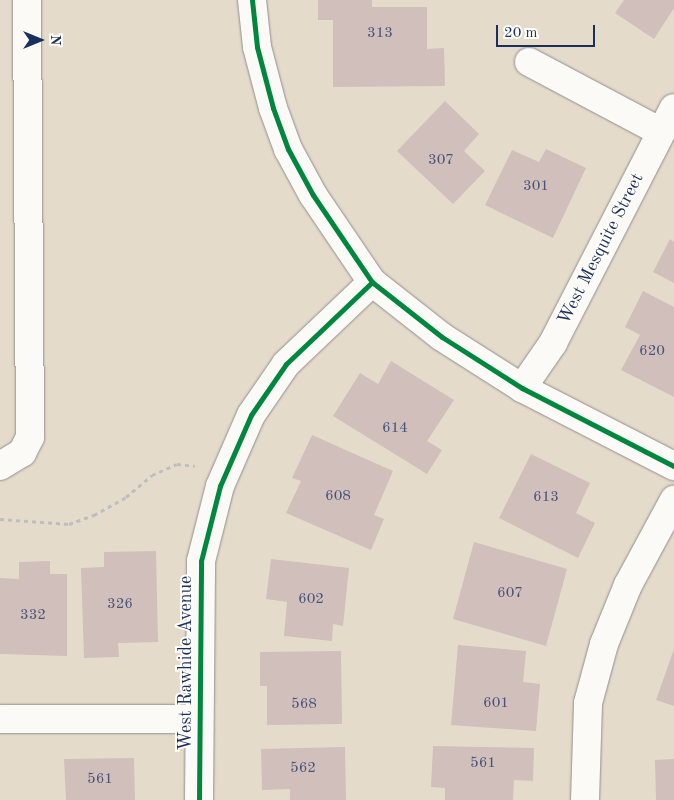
<!DOCTYPE html>
<style>
body{margin:0}
#map{position:relative;width:674px;height:800px;overflow:hidden;background:#e5dbca;font-family:"Old Standard TT",serif}
div>[style]{position:absolute}
.building>*{inset:0;background:#d1bfbc}
.path>*{height:3px;margin-top:-1.5px;transform-origin:0;background:repeating-linear-gradient(90deg,#bebec0 0 4px,transparent 0 8px)}
.roads{filter:drop-shadow(0 0 1px #908f8e) drop-shadow(0 0 1px #908f8e)}
.minor>*{height:28px;margin:-14px;padding:0 14px;transform-origin:14px;border-radius:14px;background:#fbfaf7}
.tertiary>*{height:28px;margin:-14px;padding:0 14px;transform-origin:14px;border-radius:14px;background:#fbfaf7}
.cycleway>*{height:5px;margin:-2.5px;padding:0 2.5px;transform-origin:2.5px;border-radius:2.5px;background:#00873e}
span{translate:-50% -50%;white-space:nowrap;text-align:center;line-height:1.15;-webkit-text-stroke:4px #fdfcf7;paint-order:stroke}
.number-label{font-size:15px;color:#485376}
.number-label span{-webkit-text-stroke-width:0}
.street-label{font-size:18px;color:#1b2f5e}
.north{position:absolute;left:15px;top:15px;width:50px;height:50px;-webkit-text-stroke:4px #fdfcf7;paint-order:stroke;rotate:90deg;font-size:14px;font-weight:700;line-height:20px;text-align:center;color:#1b2f5e}
.north::after{content:'';display:block;margin:auto;width:18px;height:22px;background:#1b2f5e;clip-path:polygon(50% 0,100% 100%,50% 72%,0 100%)}
.scale{position:absolute;left:496px;top:25px;width:99px;height:22px;box-sizing:border-box;border:2px solid #1b2f5e;border-top:0;padding-left:6px;font-size:15px;line-height:18px;white-space:nowrap;color:#1b2f5e;-webkit-text-stroke:4px #fdfcf7;paint-order:stroke}
</style>
<div id="map">
<div class="building">
<div style="clip-path:polygon(318px 0,372px 0,372px 7px,427px 7px,427px 49px,444px 48px,445px 86px,333px 87px,333px 20px,318px 20px)"></div>
<div style="clip-path:polygon(624px 0,674px 0,674px 8px,654px 39px,615px 13px)"></div>
<div style="clip-path:polygon(445px 101px,479px 134px,464px 151px,485px 171px,453px 204px,397px 151px)"></div>
<div style="clip-path:polygon(546px 149px,586px 168px,553px 238px,485px 205px,512px 150px,539px 162px)"></div>
<div style="clip-path:polygon(670px 239px,674px 242px,674px 283px,653px 272px)"></div>
<div style="clip-path:polygon(643px 291px,674px 307px,674px 397px,621px 370px,640px 335px,625px 327px)"></div>
<div style="clip-path:polygon(391px 361px,454px 400px,427px 441px,442px 450px,427px 474px,333px 416px,360px 373px,378px 384px)"></div>
<div style="clip-path:polygon(312px 435px,393px 471px,374px 515px,384px 519px,371px 550px,286px 513px,301px 481px,292px 478px)"></div>
<div style="clip-path:polygon(531px 454px,590px 483px,576px 513px,595px 523px,578px 558px,499px 518px)"></div>
<div style="clip-path:polygon(474px 542px,567px 569px,546px 646px,453px 619px)"></div>
<div style="clip-path:polygon(156px 551px,158px 642px,118px 643px,119px 657px,84px 658px,81px 568px,104px 567px,104px 552px)"></div>
<div style="clip-path:polygon(271px 559px,349px 568px,343px 626px,333px 624px,332px 641px,284px 636px,287px 602px,266px 599px)"></div>
<div style="clip-path:polygon(50px 561px,50px 574px,67px 574px,67px 656px,0 654px,0 578px,19px 579px,19px 562px)"></div>
<div style="clip-path:polygon(458px 645px,526px 651px,523px 682px,540px 684px,536px 731px,451px 725px)"></div>
<div style="clip-path:polygon(674px 649px,674px 706px,656px 700px)"></div>
<div style="clip-path:polygon(341px 651px,342px 724px,267px 725px,267px 686px,260px 686px,260px 652px)"></div>
<div style="clip-path:polygon(433px 746px,534px 748px,533px 781px,514px 780px,513px 800px,445px 800px,445px 788px,431px 787px)"></div>
<div style="clip-path:polygon(345px 747px,346px 800px,290px 800px,290px 789px,262px 790px,261px 749px)"></div>
<div style="clip-path:polygon(134px 758px,135px 800px,66px 800px,64px 759px)"></div>
<div style="clip-path:polygon(674px 759px,674px 800px,656px 800px,655px 760px)"></div>
</div>
<div class="path">
<div style="left:0;top:519px;width:69px;rotate:4.1deg"></div>
<div style="left:69px;top:524px;width:27px;rotate:-20deg"></div>
<div style="left:94px;top:515px;width:37px;rotate:-29deg"></div>
<div style="left:126px;top:497px;width:34px;rotate:-40deg"></div>
<div style="left:152px;top:475px;width:27px;rotate:-24deg"></div>
<div style="left:177px;top:464px;width:18px;rotate:6deg"></div>
</div>
<div class="roads">
<div class="minor">
<div style="left:529px;top:62px;width:149px;rotate:27.9deg"></div>
<div style="left:522px;top:388px;width:55px;rotate:-55.4deg"></div>
<div style="left:553px;top:343px;width:264px;rotate:-62.8deg"></div>
<div style="left:0;top:466px;width:26px;rotate:-31deg"></div>
<div style="left:22px;top:453px;width:18px;rotate:-63deg"></div>
<div style="left:30px;top:437px;width:437px;rotate:-90.4deg"></div>
<div style="left:0;top:719px;width:199px"></div>
<div style="left:199px;top:800px;width:239px;rotate:-89.5deg"></div>
<div style="left:201px;top:561px;width:77px;rotate:-75.8deg"></div>
<div style="left:220px;top:486px;width:77px;rotate:-66.4deg"></div>
<div style="left:251px;top:415px;width:62px;rotate:-55.5deg"></div>
<div style="left:286px;top:364px;width:119px;rotate:-43.6deg"></div>
<div style="left:585px;top:800px;width:97px;rotate:-88.2deg"></div>
<div style="left:588px;top:703px;width:61px;rotate:-74.8deg"></div>
<div style="left:604px;top:644px;width:64px;rotate:-67.9deg"></div>
<div style="left:628px;top:585px;width:97px;rotate:-61.6deg"></div>
</div>
<div class="tertiary">
<div style="left:252px;top:0;width:47px;rotate:83.9deg"></div>
<div style="left:257px;top:47px;width:63px;rotate:75.3deg"></div>
<div style="left:273px;top:108px;width:44px;rotate:69.9deg"></div>
<div style="left:288px;top:149px;width:52px;rotate:61.5deg"></div>
<div style="left:313px;top:195px;width:105px;rotate:55.9deg"></div>
<div style="left:372px;top:282px;width:89px;rotate:38.2deg"></div>
<div style="left:442px;top:337px;width:95px;rotate:32.5deg"></div>
<div style="left:522px;top:388px;width:171px;rotate:27.2deg"></div>
</div>
</div>
<div class="cycleway">
<div style="left:252px;top:0;width:47px;rotate:83.9deg"></div>
<div style="left:257px;top:47px;width:63px;rotate:75.3deg"></div>
<div style="left:273px;top:108px;width:44px;rotate:69.9deg"></div>
<div style="left:288px;top:149px;width:52px;rotate:61.5deg"></div>
<div style="left:313px;top:195px;width:105px;rotate:55.9deg"></div>
<div style="left:372px;top:282px;width:89px;rotate:38.2deg"></div>
<div style="left:442px;top:337px;width:95px;rotate:32.5deg"></div>
<div style="left:522px;top:388px;width:171px;rotate:27.2deg"></div>
<div style="left:199px;top:800px;width:239px;rotate:-89.5deg"></div>
<div style="left:201px;top:561px;width:77px;rotate:-75.8deg"></div>
<div style="left:220px;top:486px;width:77px;rotate:-66.4deg"></div>
<div style="left:251px;top:415px;width:62px;rotate:-55.5deg"></div>
<div style="left:286px;top:364px;width:119px;rotate:-43.6deg"></div>
</div>
<div class="number-label">
<span style="left:380px;top:34px">313</span>
<span style="left:441px;top:161px">307</span>
<span style="left:536px;top:187px">301</span>
<span style="left:652px;top:352px">620</span>
<span style="left:395px;top:429px">614</span>
<span style="left:338px;top:497px">608</span>
<span style="left:546px;top:498px">613</span>
<span style="left:510px;top:594px">607</span>
<span style="left:311px;top:600px">602</span>
<span style="left:120px;top:605px">326</span>
<span style="left:33px;top:616px">332</span>
<span style="left:496px;top:704px">601</span>
<span style="left:304px;top:705px">568</span>
<span style="left:483px;top:764px">561</span>
<span style="left:303px;top:769px">562</span>
<span style="left:100px;top:780px">561</span>
</div>
<div class="street-label">
<span style="left:601px;top:249px;rotate:-63deg">West Mesquite Street</span>
<span style="left:186px;top:663px;rotate:-90deg">West Rawhide Avenue</span>
</div>
<div class="north">N</div>
<div class="scale">20 m</div>
</div>
